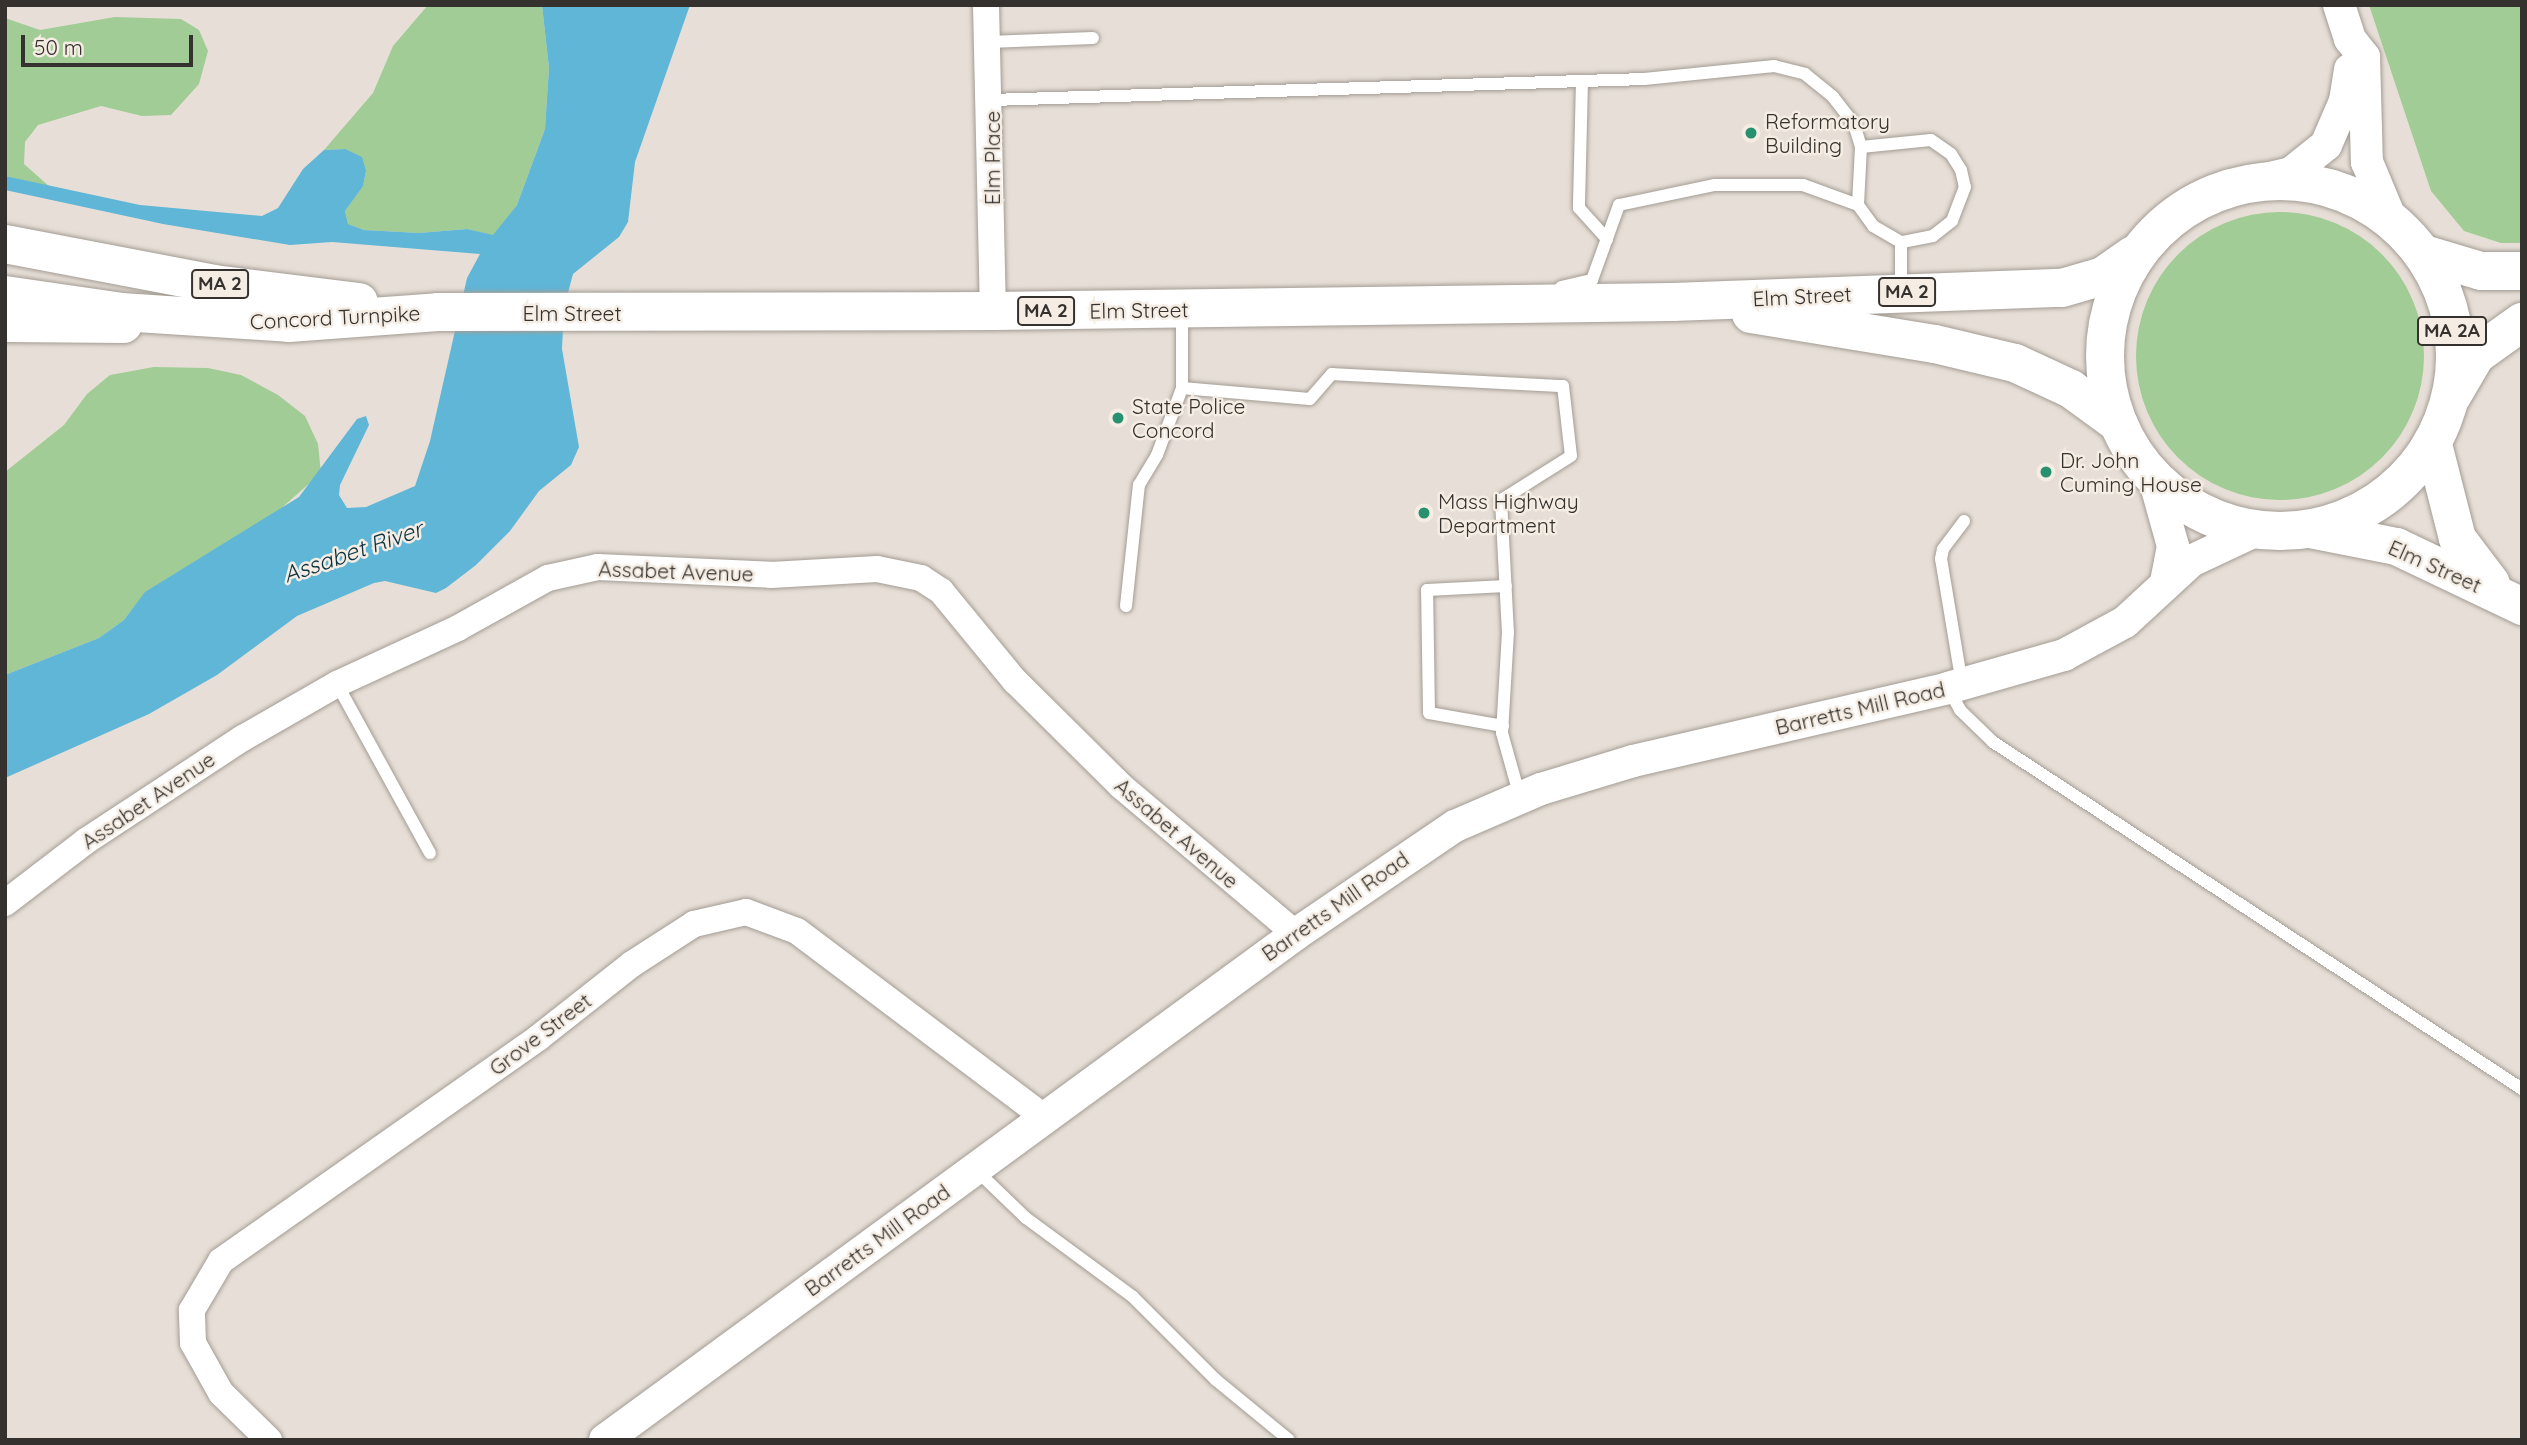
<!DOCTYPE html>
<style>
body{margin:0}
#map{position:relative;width:2527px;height:1445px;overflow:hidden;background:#e7dfd7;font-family:Quicksand,sans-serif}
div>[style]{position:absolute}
.green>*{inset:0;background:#a1cc95}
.round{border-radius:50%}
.water>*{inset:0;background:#5fb6d7}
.roads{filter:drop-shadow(0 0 2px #a39c94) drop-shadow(0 0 2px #a39c94)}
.service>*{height:12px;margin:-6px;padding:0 6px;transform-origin:6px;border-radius:6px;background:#fff}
.minor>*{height:26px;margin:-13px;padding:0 13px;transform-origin:13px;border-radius:13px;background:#fff}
.tertiary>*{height:32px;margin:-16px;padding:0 16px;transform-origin:16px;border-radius:16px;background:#fff}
.secondary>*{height:37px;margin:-18.5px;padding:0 18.5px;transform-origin:18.5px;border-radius:18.5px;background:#fff}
.trunk>*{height:38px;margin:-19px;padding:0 19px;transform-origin:19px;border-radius:19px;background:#fff}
.trunk>.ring{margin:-19px;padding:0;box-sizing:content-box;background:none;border:38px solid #fff;border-radius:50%}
.dots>*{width:19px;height:19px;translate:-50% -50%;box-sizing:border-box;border:4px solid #f5ede4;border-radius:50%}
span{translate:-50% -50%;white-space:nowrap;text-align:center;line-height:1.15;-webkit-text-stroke:5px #f5ede4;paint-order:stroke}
.shield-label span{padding:2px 5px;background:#f5ede4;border:2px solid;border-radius:5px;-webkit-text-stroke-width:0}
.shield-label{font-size:19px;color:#34312e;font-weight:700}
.poi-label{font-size:21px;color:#34312e}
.left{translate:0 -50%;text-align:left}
.street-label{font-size:21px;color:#34312e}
.water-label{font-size:23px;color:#0a3341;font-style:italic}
.frame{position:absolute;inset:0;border:7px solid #34312e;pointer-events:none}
.scale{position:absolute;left:21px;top:35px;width:172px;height:32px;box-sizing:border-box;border:4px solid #34312e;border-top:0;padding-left:9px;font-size:21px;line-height:24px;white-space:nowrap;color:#34312e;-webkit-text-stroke:5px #f5ede4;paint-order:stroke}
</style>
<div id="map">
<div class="green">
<div style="clip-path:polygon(428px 5px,542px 5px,549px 68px,545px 129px,517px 205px,493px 236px,467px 229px,419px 233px,364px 230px,348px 224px,345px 211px,363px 185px,366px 171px,345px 149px,324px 150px,373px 93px,393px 46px)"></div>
<div style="clip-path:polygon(2369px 5px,2522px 5px,2522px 243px,2501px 243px,2464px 231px,2431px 191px)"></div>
<div style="clip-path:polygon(115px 17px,181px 19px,199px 30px,208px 51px,199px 84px,171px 115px,142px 116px,101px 106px,38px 125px,25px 142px,24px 164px,50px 187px,5px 176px,5px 18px,40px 30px)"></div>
<div class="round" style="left:2136px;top:212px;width:288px;height:288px"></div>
<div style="clip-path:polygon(154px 367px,208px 368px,241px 375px,278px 395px,305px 416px,318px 444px,321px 473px,277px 512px,146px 592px,124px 620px,99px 638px,5px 675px,5px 472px,64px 425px,87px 394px,110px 375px)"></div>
</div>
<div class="water">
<div style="clip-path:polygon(542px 5px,690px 5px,635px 162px,628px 222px,619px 237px,573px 274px,564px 308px,562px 349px,579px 447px,571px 465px,539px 491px,510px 531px,476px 565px,446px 588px,436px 593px,385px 581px,374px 583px,297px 616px,217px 675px,149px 714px,5px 778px,5px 675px,99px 638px,124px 620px,145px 592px,299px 497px,357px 419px,366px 416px,369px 425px,340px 485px,339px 495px,347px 508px,366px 507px,415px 486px,430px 441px,467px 278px,480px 254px,332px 242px,290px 245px,163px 224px,5px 190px,5px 176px,140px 205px,262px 216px,278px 208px,303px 169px,324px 150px,345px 149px,362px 157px,366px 171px,363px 186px,345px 211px,348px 224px,364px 230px,419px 233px,467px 229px,493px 235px,517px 205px,545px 129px,549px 68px)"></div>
</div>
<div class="roads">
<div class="service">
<div style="left:988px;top:42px;width:105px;rotate:-2.2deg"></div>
<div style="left:1582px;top:81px;width:127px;rotate:91.4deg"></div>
<div style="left:1579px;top:208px;width:42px;rotate:47.9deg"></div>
<div style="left:991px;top:100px;width:653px;rotate:-1.84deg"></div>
<div style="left:1644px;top:79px;width:131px;rotate:-5.7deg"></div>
<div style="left:1774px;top:66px;width:32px;rotate:14deg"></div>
<div style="left:1805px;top:74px;width:36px;rotate:39deg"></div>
<div style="left:1833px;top:97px;width:34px;rotate:52deg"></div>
<div style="left:1854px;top:124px;width:24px;rotate:73deg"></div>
<div style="left:1861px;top:147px;width:58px;rotate:93deg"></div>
<div style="left:1858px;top:205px;width:26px;rotate:54deg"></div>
<div style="left:1873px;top:226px;width:32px;rotate:30deg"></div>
<div style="left:1901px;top:242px;width:46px;rotate:90deg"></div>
<div style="left:1861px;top:147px;width:70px;rotate:-5.7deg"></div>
<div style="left:1931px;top:140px;width:24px;rotate:35deg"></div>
<div style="left:1951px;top:154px;width:19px;rotate:58deg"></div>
<div style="left:1961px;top:170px;width:17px;rotate:77deg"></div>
<div style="left:1965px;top:187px;width:36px;rotate:111deg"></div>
<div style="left:1952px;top:221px;width:24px;rotate:142deg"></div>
<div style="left:1933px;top:236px;width:33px;rotate:169deg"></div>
<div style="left:1561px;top:287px;width:32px;rotate:-13deg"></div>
<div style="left:1592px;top:280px;width:80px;rotate:-70.2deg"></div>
<div style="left:1619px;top:205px;width:98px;rotate:-11.8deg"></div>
<div style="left:1715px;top:185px;width:88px"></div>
<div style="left:1803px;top:185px;width:59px;rotate:20deg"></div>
<div style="left:1182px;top:311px;width:77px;rotate:90deg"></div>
<div style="left:1182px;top:388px;width:128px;rotate:4.9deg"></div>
<div style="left:1310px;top:399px;width:33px;rotate:-49deg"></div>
<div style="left:1332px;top:374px;width:231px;rotate:3deg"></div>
<div style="left:1563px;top:386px;width:70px;rotate:83.5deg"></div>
<div style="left:1571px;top:456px;width:83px;rotate:147.8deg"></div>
<div style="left:1501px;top:500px;width:132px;rotate:87deg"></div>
<div style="left:1508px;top:632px;width:101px;rotate:93.4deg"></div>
<div style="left:1502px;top:733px;width:66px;rotate:74.3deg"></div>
<div style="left:1126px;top:606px;width:122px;rotate:-83.9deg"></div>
<div style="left:1139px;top:485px;width:35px;rotate:-59deg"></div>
<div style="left:1157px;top:455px;width:72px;rotate:-69.5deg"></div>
<div style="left:337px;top:684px;width:193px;rotate:61.2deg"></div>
<div style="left:1962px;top:684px;width:127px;rotate:-99.5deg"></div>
<div style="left:1941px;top:559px;width:10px;rotate:-79deg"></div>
<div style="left:1943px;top:549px;width:35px;rotate:-53deg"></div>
<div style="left:1948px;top:688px;width:25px;rotate:61deg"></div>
<div style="left:1960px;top:710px;width:46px;rotate:44.1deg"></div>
<div style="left:1993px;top:742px;width:633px;rotate:33.26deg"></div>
<div style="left:1503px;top:726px;width:75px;rotate:-170deg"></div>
<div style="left:1429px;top:713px;width:123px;rotate:-90.9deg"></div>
<div style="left:1427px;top:590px;width:79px;rotate:-2.9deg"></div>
<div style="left:975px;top:1169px;width:71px;rotate:43.9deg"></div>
<div style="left:1026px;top:1218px;width:133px;rotate:36.4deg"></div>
<div style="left:1133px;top:1297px;width:117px;rotate:45deg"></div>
<div style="left:1216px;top:1380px;width:94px;rotate:39.4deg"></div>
</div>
<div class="minor">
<div style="left:986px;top:5px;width:306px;rotate:88.7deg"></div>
<div style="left:5px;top:903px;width:102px;rotate:-37.4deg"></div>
<div style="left:86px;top:841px;width:188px;rotate:-33.3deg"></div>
<div style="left:243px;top:738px;width:108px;rotate:-29.9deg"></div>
<div style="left:337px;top:684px;width:133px;rotate:-24.8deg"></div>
<div style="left:458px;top:628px;width:103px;rotate:-29.1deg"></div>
<div style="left:548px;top:578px;width:51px;rotate:-12.4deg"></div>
<div style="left:598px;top:567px;width:173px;rotate:2.6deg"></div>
<div style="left:771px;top:575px;width:106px;rotate:-3.2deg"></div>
<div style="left:877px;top:569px;width:45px;rotate:11.6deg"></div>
<div style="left:921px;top:578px;width:24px;rotate:33deg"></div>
<div style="left:941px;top:591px;width:117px;rotate:50.6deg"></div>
<div style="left:1015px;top:681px;width:149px;rotate:44.7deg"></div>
<div style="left:1121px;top:786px;width:229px;rotate:40.2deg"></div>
<div style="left:269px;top:1440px;width:67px;rotate:-135.6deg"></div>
<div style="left:221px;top:1393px;width:57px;rotate:-119.2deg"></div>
<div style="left:193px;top:1343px;width:33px;rotate:-92deg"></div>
<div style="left:192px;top:1310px;width:57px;rotate:-59.4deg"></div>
<div style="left:221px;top:1261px;width:388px;rotate:-35.1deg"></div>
<div style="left:538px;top:1038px;width:120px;rotate:-38.2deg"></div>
<div style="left:632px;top:964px;width:74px;rotate:-32.8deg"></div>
<div style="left:694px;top:924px;width:53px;rotate:-13deg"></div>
<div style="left:746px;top:912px;width:54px;rotate:20.4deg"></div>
<div style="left:797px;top:931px;width:309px;rotate:37deg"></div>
</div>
<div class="tertiary">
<div style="left:2339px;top:5px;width:36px;rotate:72deg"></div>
<div style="left:2350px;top:39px;width:23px;rotate:52deg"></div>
<div style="left:2364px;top:57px;width:105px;rotate:88.4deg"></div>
<div style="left:2367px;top:162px;width:60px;rotate:67.3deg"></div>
<div style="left:2248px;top:183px;width:44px;rotate:-13.1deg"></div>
<div style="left:2291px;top:173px;width:45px;rotate:-38.7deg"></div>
<div style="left:2326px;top:145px;width:48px;rotate:-66.6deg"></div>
<div style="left:2345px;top:101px;width:32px;rotate:-81deg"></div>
<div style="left:2154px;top:478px;width:71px;rotate:74.4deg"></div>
<div style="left:2173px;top:546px;width:38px;rotate:101deg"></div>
<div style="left:605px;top:1440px;width:856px;rotate:-36.21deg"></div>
<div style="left:1296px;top:934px;width:192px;rotate:-34.2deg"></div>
<div style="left:1455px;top:826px;width:94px;rotate:-23.3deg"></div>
<div style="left:1541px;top:789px;width:96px;rotate:-16.9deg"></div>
<div style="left:1633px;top:761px;width:323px;rotate:-13deg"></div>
<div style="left:1948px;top:688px;width:121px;rotate:-15.9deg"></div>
<div style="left:2064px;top:655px;width:69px;rotate:-28.4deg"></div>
<div style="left:2125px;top:622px;width:90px;rotate:-42.7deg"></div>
<div style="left:2191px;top:561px;width:73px;rotate:-25.2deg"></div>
</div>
<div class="secondary">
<div style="left:5px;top:323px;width:118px;rotate:0.5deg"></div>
<div style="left:2432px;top:440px;width:101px;rotate:75.7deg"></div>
<div style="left:2457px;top:538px;width:56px;rotate:52.9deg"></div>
<div style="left:2310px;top:529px;width:88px;rotate:11.2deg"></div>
<div style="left:2396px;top:546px;width:140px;rotate:25.5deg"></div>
</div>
<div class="trunk">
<div class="ring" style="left:2105px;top:181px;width:312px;height:312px"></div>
<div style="left:5px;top:244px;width:213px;rotate:10.8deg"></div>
<div style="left:214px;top:284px;width:146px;rotate:7.1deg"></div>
<div style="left:2427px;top:255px;width:56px;rotate:16.5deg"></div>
<div style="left:2481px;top:271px;width:41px"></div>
<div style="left:5px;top:295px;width:117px;rotate:8.3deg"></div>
<div style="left:121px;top:312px;width:168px;rotate:3.7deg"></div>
<div style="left:289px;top:323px;width:149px;rotate:-4.2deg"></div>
<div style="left:438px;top:312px;width:555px;rotate:-0.1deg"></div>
<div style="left:993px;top:311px;width:679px;rotate:-0.76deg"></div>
<div style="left:1672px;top:302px;width:390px;rotate:-2.1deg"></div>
<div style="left:2062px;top:288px;width:43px;rotate:-16.3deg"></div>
<div style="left:2103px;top:276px;width:37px;rotate:-35deg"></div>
<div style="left:1751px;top:314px;width:186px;rotate:9.3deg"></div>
<div style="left:1935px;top:344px;width:82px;rotate:13.4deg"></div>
<div style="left:2015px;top:363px;width:62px;rotate:24.9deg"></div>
<div style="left:2071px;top:389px;width:59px;rotate:36.1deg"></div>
<div style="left:2452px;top:396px;width:48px;rotate:-59.7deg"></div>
<div style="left:2476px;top:355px;width:57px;rotate:-35.7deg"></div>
</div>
</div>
<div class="dots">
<div style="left:1751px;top:133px;background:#26906f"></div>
<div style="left:1118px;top:418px;background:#26906f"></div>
<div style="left:2046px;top:472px;background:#26906f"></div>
<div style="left:1424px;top:513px;background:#26906f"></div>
</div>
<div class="shield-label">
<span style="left:220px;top:284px">MA 2</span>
<span style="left:1907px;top:292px">MA 2</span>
<span style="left:1046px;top:311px">MA 2</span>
<span style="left:2452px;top:331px">MA 2A</span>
</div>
<div class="poi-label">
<span class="left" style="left:1765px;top:133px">Reformatory<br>Building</span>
<span class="left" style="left:1132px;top:418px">State Police<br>Concord</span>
<span class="left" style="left:2060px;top:472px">Dr. John<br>Cuming House</span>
<span class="left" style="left:1438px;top:513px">Mass Highway<br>Department</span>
</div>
<div class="street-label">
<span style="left:992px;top:158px;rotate:-90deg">Elm Place</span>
<span style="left:1802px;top:296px;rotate:-3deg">Elm Street</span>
<span style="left:1139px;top:310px;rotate:-1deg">Elm Street</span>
<span style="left:572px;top:313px">Elm Street</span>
<span style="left:335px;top:317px;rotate:-3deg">Concord Turnpike</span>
<span style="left:2435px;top:566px;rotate:24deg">Elm Street</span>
<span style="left:676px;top:571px;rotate:2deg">Assabet Avenue</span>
<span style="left:1860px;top:708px;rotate:-13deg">Barretts Mill Road</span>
<span style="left:148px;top:800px;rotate:-34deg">Assabet Avenue</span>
<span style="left:1177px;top:833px;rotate:41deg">Assabet Avenue</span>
<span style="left:1335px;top:906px;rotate:-35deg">Barretts Mill Road</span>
<span style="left:540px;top:1034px;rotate:-37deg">Grove Street</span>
<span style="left:877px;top:1240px;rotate:-36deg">Barretts Mill Road</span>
</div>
<div class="water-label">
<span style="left:353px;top:552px;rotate:-19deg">Assabet River</span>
</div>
<div class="frame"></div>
<div class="scale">50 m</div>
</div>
